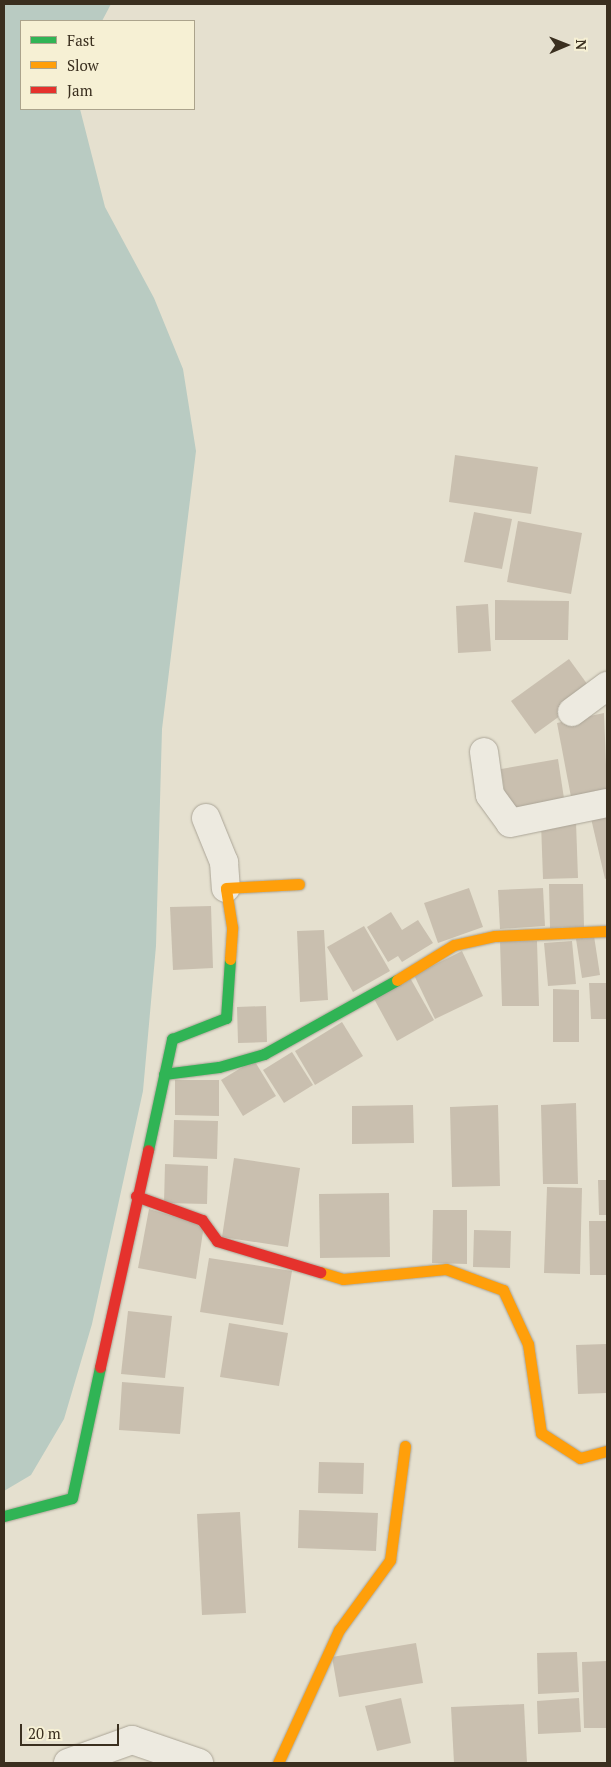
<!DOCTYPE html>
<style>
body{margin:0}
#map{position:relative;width:611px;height:1767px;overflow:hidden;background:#e5e0cf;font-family:"PT Serif",serif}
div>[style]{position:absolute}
.water>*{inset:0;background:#b9cbc2}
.building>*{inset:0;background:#c9bfaf}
.roads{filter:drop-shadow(0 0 1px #aba597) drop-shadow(0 0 1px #aba597)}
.street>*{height:28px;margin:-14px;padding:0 14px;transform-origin:14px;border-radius:14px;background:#edeae0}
.fast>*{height:11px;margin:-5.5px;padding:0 5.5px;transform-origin:5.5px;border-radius:5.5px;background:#30b455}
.slow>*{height:11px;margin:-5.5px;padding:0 5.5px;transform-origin:5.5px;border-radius:5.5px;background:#ff9f0a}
.jam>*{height:11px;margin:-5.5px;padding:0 5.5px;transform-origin:5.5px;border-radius:5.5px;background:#e5322d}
span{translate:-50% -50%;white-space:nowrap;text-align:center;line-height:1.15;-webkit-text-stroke:4px #f6f0d4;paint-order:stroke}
.frame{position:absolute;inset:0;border:5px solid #3a2f1f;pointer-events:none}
.legend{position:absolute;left:20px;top:20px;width:175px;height:90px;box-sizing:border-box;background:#f6f0d4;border:1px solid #aba38c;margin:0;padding:6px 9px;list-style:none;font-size:15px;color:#3a2f1f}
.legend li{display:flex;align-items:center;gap:10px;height:25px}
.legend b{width:25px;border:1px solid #aba38c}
.north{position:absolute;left:541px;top:20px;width:50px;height:50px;-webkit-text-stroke:4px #f6f0d4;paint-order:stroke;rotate:89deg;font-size:14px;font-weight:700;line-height:20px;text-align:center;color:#3a2f1f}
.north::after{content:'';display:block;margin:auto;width:18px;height:22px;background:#3a2f1f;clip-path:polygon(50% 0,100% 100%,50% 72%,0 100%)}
.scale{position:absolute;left:20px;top:1724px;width:99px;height:22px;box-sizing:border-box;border:2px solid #3a2f1f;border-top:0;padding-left:6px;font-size:15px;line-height:18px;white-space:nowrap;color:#3a2f1f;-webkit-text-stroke:4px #f6f0d4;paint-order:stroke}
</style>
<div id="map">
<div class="water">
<div style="clip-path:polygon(4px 4px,111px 4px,102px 21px,21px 21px,21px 109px,80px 109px,105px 207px,154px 298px,183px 369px,196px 451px,162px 729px,156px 946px,143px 1091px,92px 1324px,64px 1419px,31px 1475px,4px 1491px)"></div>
</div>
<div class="building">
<div style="clip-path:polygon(455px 455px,538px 467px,531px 514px,449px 502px)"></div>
<div style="clip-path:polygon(474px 512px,512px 519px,502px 569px,464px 562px)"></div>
<div style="clip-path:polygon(518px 521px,582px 533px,571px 594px,507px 582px)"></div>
<div style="clip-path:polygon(495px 600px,569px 601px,568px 640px,495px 640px)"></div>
<div style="clip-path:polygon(488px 604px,491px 651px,458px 653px,456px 606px)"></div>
<div style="clip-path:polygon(569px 659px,593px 692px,535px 734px,511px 701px)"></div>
<div style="clip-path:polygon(604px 713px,607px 790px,571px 797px,557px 723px)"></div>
<div style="clip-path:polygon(558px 759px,565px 805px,508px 814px,501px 769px)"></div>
<div style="clip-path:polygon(607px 810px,607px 878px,605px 879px,590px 814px)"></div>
<div style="clip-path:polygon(576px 822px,578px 878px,543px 879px,541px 823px)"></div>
<div style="clip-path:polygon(549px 884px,583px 884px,584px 927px,550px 928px)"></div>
<div style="clip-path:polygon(469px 888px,483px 927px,438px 943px,424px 903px)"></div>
<div style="clip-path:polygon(543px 888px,545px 926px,500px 929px,498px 890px)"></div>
<div style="clip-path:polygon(211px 906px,213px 968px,173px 970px,170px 907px)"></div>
<div style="clip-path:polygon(391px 912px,402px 930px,418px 920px,433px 943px,402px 962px,398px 956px,388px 962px,367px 927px)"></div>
<div style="clip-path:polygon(364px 926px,390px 971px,353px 992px,327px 947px)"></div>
<div style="clip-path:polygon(324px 930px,328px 1000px,300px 1002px,297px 931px)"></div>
<div style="clip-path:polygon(594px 936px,600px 975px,582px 978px,576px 939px)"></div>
<div style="clip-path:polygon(500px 941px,537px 941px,539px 1006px,502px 1006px)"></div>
<div style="clip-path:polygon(572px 941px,576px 984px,548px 986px,544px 943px)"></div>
<div style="clip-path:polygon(462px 951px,483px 996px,435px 1019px,414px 975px)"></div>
<div style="clip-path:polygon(409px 976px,434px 1020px,397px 1041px,373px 997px)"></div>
<div style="clip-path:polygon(589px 983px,607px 983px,607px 1019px,591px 1019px)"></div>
<div style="clip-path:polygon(553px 989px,579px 990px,579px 1042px,553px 1042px)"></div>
<div style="clip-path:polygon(266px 1006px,267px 1042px,238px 1043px,237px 1007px)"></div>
<div style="clip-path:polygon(342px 1022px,363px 1056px,315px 1085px,295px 1051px)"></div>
<div style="clip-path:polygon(292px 1052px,313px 1085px,284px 1103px,263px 1070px)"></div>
<div style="clip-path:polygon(254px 1060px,276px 1096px,243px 1116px,221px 1080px)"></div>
<div style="clip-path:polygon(175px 1080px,219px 1080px,219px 1116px,175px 1115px)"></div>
<div style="clip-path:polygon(576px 1103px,578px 1184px,543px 1184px,541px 1105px)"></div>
<div style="clip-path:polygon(413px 1105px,414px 1143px,352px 1144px,352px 1106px)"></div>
<div style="clip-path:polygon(498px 1105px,500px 1186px,452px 1187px,450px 1107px)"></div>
<div style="clip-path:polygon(174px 1120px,218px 1121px,217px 1159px,173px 1157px)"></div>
<div style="clip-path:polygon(234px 1158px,300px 1168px,288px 1247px,222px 1237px)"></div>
<div style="clip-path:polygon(165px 1164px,208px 1166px,207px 1204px,164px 1203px)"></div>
<div style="clip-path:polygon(598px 1180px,607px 1180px,607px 1215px,599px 1215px)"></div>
<div style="clip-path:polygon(547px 1187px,582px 1188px,580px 1274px,544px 1273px)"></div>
<div style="clip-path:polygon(389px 1193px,390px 1257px,320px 1258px,319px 1194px)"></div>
<div style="clip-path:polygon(149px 1209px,204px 1225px,196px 1279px,138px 1268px)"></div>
<div style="clip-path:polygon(433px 1210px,467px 1210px,467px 1264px,432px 1263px)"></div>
<div style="clip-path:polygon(589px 1221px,607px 1221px,607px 1275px,590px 1275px)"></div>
<div style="clip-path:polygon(474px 1230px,511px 1231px,510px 1268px,473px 1267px)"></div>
<div style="clip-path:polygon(209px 1258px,292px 1271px,283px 1325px,200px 1312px)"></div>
<div style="clip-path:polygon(128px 1311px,172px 1316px,165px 1378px,121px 1374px)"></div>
<div style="clip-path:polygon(229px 1323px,288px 1333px,279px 1386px,220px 1377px)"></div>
<div style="clip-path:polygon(606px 1344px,607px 1393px,578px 1394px,576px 1345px)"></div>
<div style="clip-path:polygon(122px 1382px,184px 1387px,180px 1434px,119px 1430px)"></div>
<div style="clip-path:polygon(319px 1462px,364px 1463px,363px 1494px,318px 1493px)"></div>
<div style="clip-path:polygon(299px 1510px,378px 1513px,376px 1551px,298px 1548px)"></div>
<div style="clip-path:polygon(240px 1512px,246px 1613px,202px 1615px,197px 1514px)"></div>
<div style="clip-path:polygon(416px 1643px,423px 1683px,339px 1697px,332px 1657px)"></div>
<div style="clip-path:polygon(577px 1652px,579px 1692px,538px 1694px,537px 1653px)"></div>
<div style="clip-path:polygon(607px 1661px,607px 1728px,584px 1728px,582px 1662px)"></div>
<div style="clip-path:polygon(401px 1698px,411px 1743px,377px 1751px,365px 1706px)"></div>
<div style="clip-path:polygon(579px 1698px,581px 1732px,538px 1734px,537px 1701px)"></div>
<div style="clip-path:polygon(524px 1704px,527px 1763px,454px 1763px,451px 1707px)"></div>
</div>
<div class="roads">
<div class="street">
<div style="left:572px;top:712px;width:44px;rotate:-36.6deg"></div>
<div style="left:484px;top:752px;width:43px;rotate:82.1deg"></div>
<div style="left:490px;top:795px;width:34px;rotate:54deg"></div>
<div style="left:510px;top:823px;width:99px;rotate:-11.7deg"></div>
<div style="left:206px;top:818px;width:48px;rotate:67.8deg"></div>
<div style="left:224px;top:862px;width:26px;rotate:86deg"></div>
<div style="left:68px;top:1763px;width:68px;rotate:-19.8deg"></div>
<div style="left:132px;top:1740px;width:71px;rotate:18.9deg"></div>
</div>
<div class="fast">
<div style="left:164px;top:1074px;width:55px;rotate:-7.3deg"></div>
<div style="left:219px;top:1067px;width:47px;rotate:-16.1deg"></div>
<div style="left:264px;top:1054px;width:152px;rotate:-29.1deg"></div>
<div style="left:148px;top:1150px;width:114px;rotate:-77.8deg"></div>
<div style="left:172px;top:1039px;width:58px;rotate:-21.3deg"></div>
<div style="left:226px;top:1018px;width:59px;rotate:-86.1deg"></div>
<div style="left:4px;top:1516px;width:70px;rotate:-14.8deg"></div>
<div style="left:72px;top:1498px;width:134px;rotate:-77.9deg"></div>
</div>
<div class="slow">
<div style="left:230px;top:959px;width:32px;rotate:-86deg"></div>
<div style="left:232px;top:927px;width:39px;rotate:-99deg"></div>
<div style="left:226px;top:888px;width:73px;rotate:-3.1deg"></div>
<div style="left:397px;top:980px;width:67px;rotate:-31.6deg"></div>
<div style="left:454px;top:945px;width:42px;rotate:-12.4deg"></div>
<div style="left:495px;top:936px;width:112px;rotate:-2.6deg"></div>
<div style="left:320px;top:1272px;width:24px;rotate:17deg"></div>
<div style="left:343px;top:1279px;width:103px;rotate:-5.5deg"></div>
<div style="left:446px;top:1269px;width:61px;rotate:20.2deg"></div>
<div style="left:503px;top:1290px;width:60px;rotate:65.2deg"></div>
<div style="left:528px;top:1344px;width:90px;rotate:81.7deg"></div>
<div style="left:541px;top:1433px;width:46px;rotate:32.7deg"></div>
<div style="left:580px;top:1458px;width:28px;rotate:-15deg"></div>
<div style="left:278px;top:1763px;width:146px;rotate:-65.4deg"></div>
<div style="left:339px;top:1630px;width:87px;rotate:-53.9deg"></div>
<div style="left:390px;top:1560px;width:115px;rotate:-82.5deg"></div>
</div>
<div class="jam">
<div style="left:136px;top:1196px;width:70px;rotate:20deg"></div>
<div style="left:202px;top:1220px;width:26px;rotate:54deg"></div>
<div style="left:217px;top:1241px;width:108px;rotate:16.8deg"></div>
<div style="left:100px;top:1367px;width:222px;rotate:-77.5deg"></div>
</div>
</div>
<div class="frame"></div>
<ul class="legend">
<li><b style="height:6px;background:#30b455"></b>Fast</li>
<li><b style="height:6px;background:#ff9f0a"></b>Slow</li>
<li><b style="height:6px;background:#e5322d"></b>Jam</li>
</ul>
<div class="north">N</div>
<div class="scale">20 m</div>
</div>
